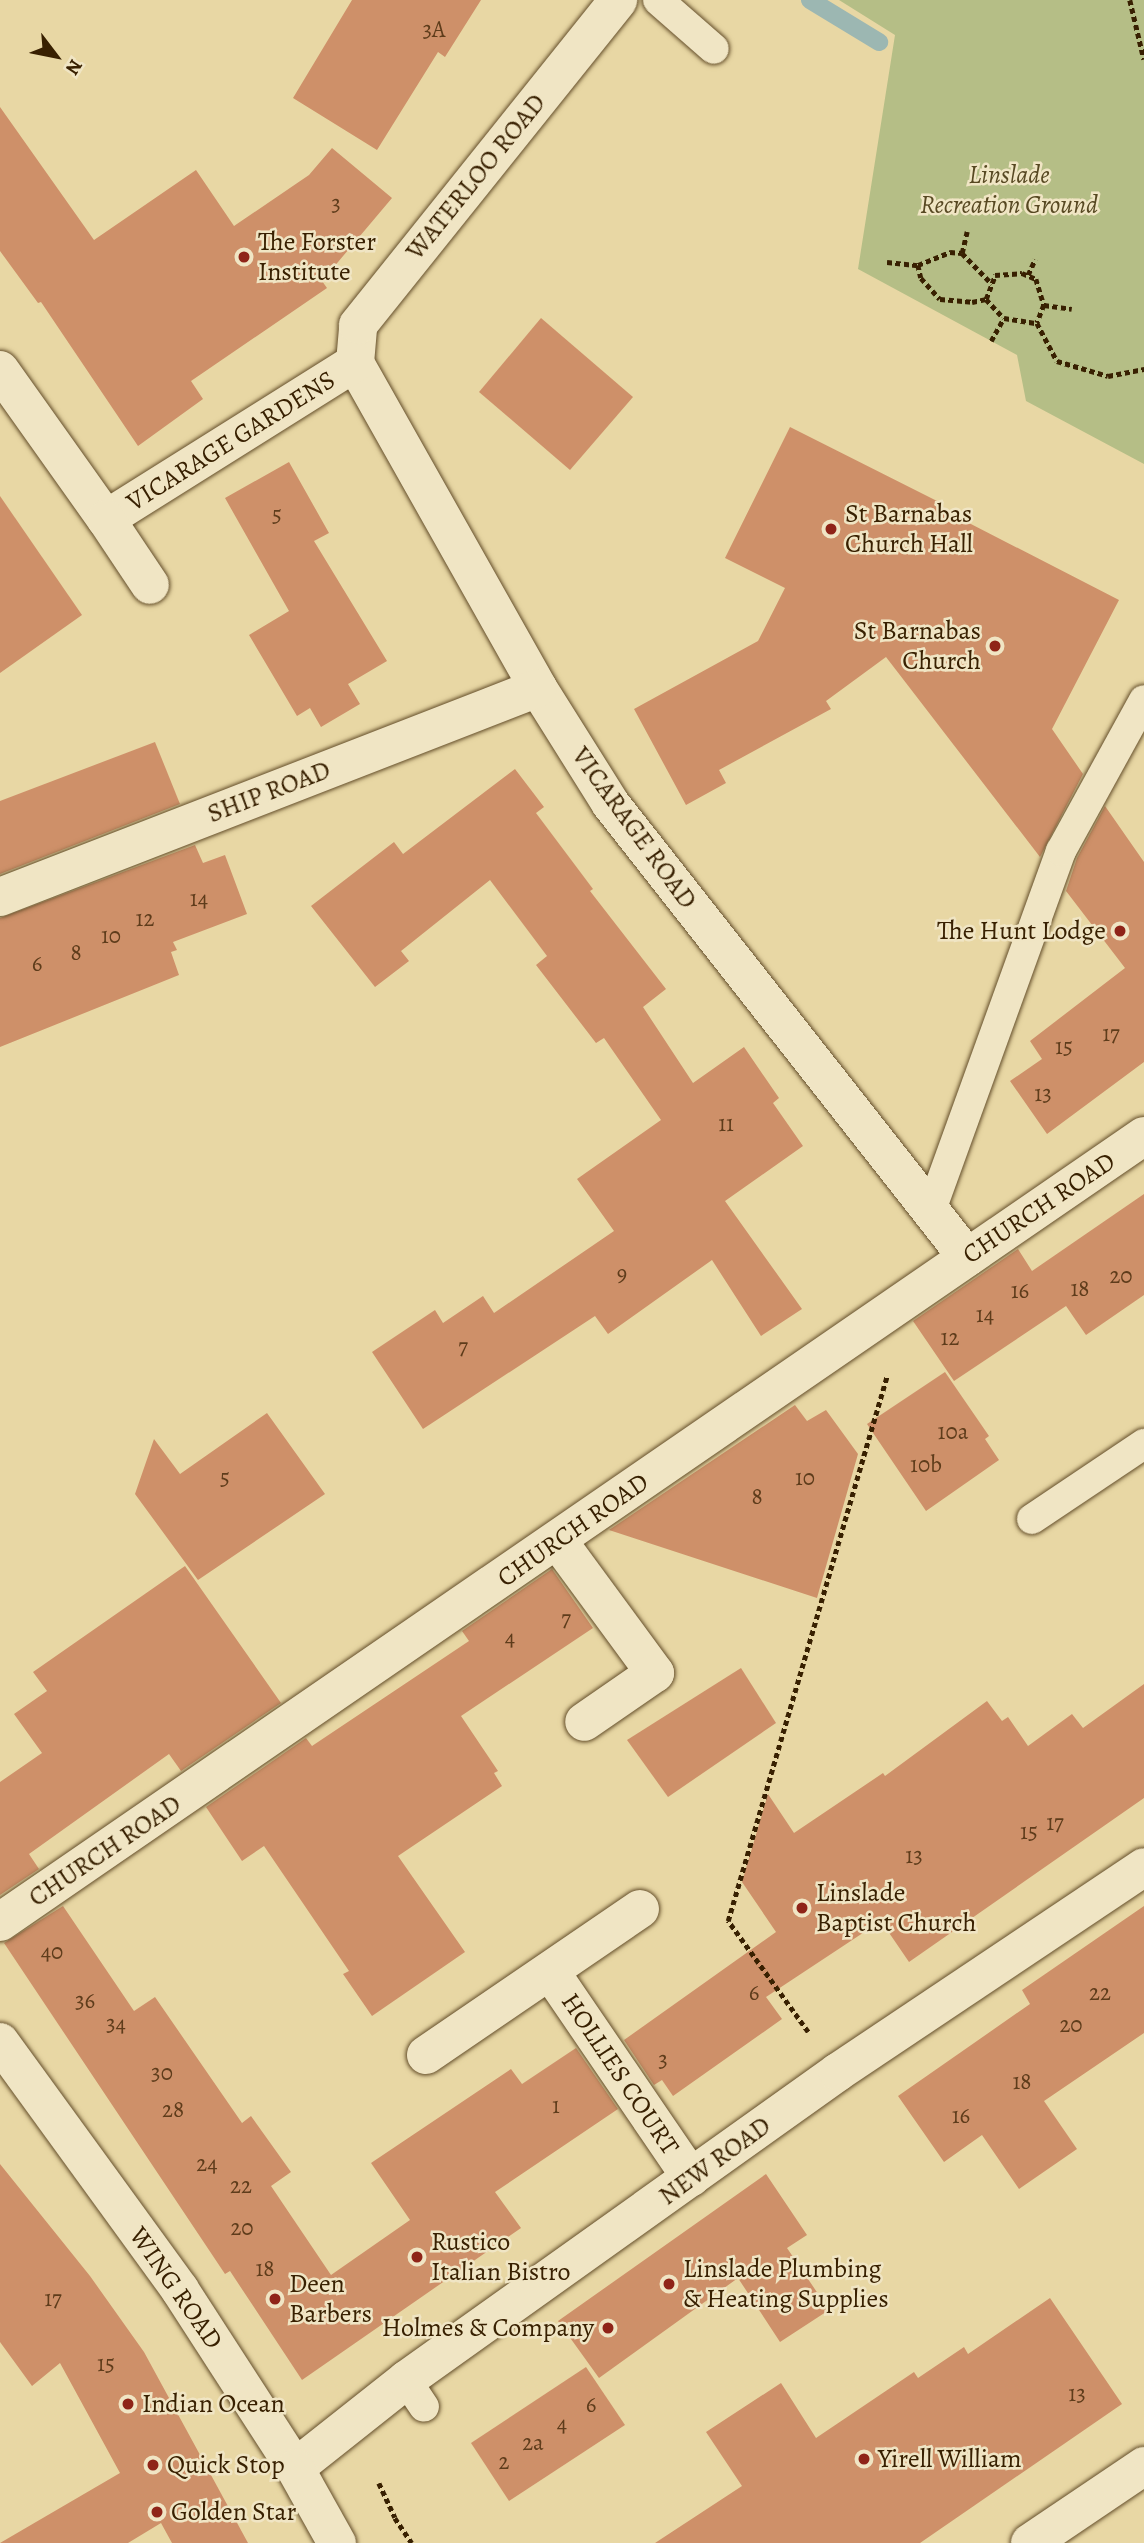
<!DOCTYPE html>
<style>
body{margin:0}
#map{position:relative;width:1144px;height:2543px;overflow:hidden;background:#e8d7a4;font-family:Alegreya,serif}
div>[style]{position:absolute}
.green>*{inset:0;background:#b5be86}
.stream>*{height:18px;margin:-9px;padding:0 9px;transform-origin:9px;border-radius:9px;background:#9cb7b2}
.building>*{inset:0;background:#ce9069}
.path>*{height:4.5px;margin-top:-2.25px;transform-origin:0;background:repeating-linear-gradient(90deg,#382001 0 5px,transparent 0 8.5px)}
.roads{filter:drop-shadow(0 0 2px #644e2a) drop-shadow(0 0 2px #644e2a)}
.lane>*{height:30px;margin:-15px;padding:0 15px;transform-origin:15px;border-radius:15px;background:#f0e5c4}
.street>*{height:38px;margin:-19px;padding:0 19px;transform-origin:19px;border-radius:19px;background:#f0e5c4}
.secondary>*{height:38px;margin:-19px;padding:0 19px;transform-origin:19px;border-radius:19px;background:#f0e5c4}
.dots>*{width:19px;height:19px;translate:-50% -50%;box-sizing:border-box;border:4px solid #f0e5c4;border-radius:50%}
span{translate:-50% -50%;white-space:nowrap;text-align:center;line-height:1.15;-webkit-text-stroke:5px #f0e5c4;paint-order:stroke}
.number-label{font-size:23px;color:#5e3c1b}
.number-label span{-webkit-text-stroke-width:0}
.park-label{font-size:26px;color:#574822;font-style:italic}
.street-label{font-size:26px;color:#382001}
.poi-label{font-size:26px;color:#382001}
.left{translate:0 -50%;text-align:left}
.right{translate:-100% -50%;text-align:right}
.north{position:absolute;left:21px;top:21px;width:70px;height:70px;-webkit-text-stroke:5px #f0e5c4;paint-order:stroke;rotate:122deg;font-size:19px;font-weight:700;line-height:28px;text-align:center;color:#382001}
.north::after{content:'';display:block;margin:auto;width:24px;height:32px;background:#382001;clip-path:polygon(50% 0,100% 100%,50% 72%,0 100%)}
</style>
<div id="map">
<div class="green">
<div style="clip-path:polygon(839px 0,1144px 0,1144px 464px,1026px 401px,1017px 355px,858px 269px,895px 35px)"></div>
</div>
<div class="stream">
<div style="left:810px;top:0;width:81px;rotate:31.3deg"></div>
</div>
<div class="building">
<div style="clip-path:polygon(352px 0,481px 0,445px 57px,438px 52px,377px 150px,293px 98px)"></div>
<div style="clip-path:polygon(0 107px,94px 240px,196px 170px,234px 226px,309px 175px,332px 148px,392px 198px,322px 281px,327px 288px,191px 381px,203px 399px,138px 446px,41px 302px,38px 303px,0 251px)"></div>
<div style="clip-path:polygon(541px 318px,633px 397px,570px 470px,479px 392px)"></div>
<div style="clip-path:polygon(790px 427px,937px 501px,934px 505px,1119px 600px,1052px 729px,1083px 774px,1040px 857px,886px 657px,826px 701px,831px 709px,719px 770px,726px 783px,686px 805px,634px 709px,758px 641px,785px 588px,725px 558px)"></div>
<div style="clip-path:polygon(289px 462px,329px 533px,314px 541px,387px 661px,348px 684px,360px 704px,321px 727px,310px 708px,297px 716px,249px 635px,289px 611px,225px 498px)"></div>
<div style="clip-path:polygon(0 496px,82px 615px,0 673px)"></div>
<div style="clip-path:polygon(155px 742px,180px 804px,0 874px,0 801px)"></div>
<div style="clip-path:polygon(515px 769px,544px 807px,536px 813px,593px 889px,590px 891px,666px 989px,643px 1007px,693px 1083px,744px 1047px,779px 1098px,773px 1103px,803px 1146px,725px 1201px,802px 1309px,761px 1336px,712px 1260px,608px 1334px,595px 1316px,423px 1429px,372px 1352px,435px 1310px,443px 1323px,483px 1296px,494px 1313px,614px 1231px,577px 1179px,661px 1120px,604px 1038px,596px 1043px,536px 965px,547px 956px,490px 880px,401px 951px,409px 961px,375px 987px,311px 906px,394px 842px,403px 854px)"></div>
<div style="clip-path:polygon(1105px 806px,1144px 862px,1144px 1062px,1047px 1134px,1010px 1081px,1042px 1059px,1030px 1041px,1125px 968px,1066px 891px,1077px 858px)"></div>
<div style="clip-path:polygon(195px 845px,203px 863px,225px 855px,247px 914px,173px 942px,177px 950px,171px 952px,179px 975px,0 1047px,0 918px)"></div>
<div style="clip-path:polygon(1144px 1194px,1144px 1295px,1086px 1335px,1066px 1306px,954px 1381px,913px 1321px,1018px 1249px,1032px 1271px)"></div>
<div style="clip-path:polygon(945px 1372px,989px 1436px,985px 1439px,999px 1460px,926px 1511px,867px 1424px)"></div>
<div style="clip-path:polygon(795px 1405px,807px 1421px,826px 1410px,858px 1454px,817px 1598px,609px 1530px)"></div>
<div style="clip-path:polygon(267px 1413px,325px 1494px,198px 1580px,135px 1494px,154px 1439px,180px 1474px)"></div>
<div style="clip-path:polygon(185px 1566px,281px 1703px,181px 1771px,169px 1754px,29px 1854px,39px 1869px,0 1895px,0 1782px,42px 1753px,14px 1714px,47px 1691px,33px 1672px)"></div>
<div style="clip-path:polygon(552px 1569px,593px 1628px,461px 1716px,498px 1771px,494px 1773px,502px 1786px,398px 1856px,465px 1952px,372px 2016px,343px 1974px,349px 1971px,264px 1846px,242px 1861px,206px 1807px,306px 1738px,312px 1746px,469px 1641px,462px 1631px)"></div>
<div style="clip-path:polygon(741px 1668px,776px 1723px,668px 1797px,627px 1740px)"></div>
<div style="clip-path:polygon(1144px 1684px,1144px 1798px,909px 1962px,881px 1921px,766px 1997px,782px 2019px,673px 2096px,662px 2080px,654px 2085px,624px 2040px,776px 1932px,742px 1882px,768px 1794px,794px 1833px,883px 1773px,885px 1776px,987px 1701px,1002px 1721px,1008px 1717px,1028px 1746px,1072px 1714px,1083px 1728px)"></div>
<div style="clip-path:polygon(63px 1906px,134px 2011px,155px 1997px,242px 2123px,251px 2116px,291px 2172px,271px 2186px,331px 2275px,410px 2220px,371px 2163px,511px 2069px,522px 2084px,576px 2048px,618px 2109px,495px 2192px,521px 2228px,302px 2380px,230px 2271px,225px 2274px,4px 1943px)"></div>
<div style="clip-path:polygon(1144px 1906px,1144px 2033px,1044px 2101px,1077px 2149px,1019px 2189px,982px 2135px,944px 2162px,898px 2096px,1030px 2004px,1022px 1990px)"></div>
<div style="clip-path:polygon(0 2164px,90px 2276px,144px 2352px,248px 2543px,172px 2543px,161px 2523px,128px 2543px,0 2543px,120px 2473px,60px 2363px,32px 2386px,0 2342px)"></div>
<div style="clip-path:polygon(766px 2174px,807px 2235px,787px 2248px,829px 2310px,780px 2342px,738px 2278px,599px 2378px,558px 2321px)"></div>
<div style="clip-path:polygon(1050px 2298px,1122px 2404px,920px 2543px,655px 2543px,742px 2486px,706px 2432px,781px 2383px,816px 2438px,914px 2372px,918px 2378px,964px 2347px,968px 2354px)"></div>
<div style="clip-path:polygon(586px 2367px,625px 2425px,509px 2501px,471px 2443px)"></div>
</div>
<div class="path">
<div style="left:1130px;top:0;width:61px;rotate:76.7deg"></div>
<div style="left:962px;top:253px;width:22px;rotate:-77deg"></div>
<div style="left:887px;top:262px;width:31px;rotate:6deg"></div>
<div style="left:918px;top:265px;width:35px;rotate:-22deg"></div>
<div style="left:950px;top:252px;width:12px;rotate:5deg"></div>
<div style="left:962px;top:253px;width:43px;rotate:45.9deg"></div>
<div style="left:918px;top:265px;width:13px;rotate:77deg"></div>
<div style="left:921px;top:278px;width:28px;rotate:48deg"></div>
<div style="left:940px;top:299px;width:32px;rotate:5deg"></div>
<div style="left:972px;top:302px;width:14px;rotate:-12deg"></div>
<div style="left:1028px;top:275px;width:17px;rotate:-66deg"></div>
<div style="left:986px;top:299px;width:26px;rotate:-69deg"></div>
<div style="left:995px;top:275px;width:27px;rotate:-4deg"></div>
<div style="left:1022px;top:273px;width:15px;rotate:23deg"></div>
<div style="left:1036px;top:279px;width:27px;rotate:73deg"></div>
<div style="left:1044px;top:305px;width:19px;rotate:111deg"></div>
<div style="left:1037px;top:323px;width:43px;rotate:62.2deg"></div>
<div style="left:1057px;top:361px;width:53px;rotate:16.4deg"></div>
<div style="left:1108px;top:376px;width:37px;rotate:-11deg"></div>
<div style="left:986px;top:299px;width:26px;rotate:47deg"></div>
<div style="left:1004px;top:318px;width:33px;rotate:9deg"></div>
<div style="left:1044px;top:305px;width:28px;rotate:8deg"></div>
<div style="left:991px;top:341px;width:26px;rotate:-61deg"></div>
<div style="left:808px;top:2032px;width:137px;rotate:-125.8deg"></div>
<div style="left:728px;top:1921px;width:568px;rotate:-73.74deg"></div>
<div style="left:379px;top:2483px;width:38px;rotate:65deg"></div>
<div style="left:395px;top:2518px;width:30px;rotate:56deg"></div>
</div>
<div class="roads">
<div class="lane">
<div style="left:658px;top:0;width:74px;rotate:41.2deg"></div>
<div style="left:931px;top:1210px;width:382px;rotate:-70.1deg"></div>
<div style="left:1061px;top:851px;width:172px;rotate:-61.2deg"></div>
<div style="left:1032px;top:1519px;width:135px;rotate:-33.8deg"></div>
<div style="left:406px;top:2380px;width:32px;rotate:56deg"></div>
</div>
<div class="street">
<div style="left:355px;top:363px;width:373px;rotate:60.6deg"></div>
<div style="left:538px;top:688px;width:136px;rotate:57.9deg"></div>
<div style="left:610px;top:803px;width:578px;rotate:51.82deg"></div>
<div style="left:355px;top:363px;width:38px;rotate:-85deg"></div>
<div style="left:358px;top:325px;width:416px;rotate:-51.3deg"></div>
<div style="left:0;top:370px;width:183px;rotate:54.6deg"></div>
<div style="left:106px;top:519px;width:294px;rotate:-32.1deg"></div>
<div style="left:106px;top:519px;width:79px;rotate:56.3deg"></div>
<div style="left:0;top:897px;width:577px;rotate:-21.23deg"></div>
<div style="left:558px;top:1541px;width:164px;rotate:53.7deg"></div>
<div style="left:655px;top:1673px;width:86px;rotate:145.4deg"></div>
<div style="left:0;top:1922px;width:1388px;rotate:-34.49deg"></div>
<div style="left:550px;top:1971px;width:250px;rotate:55.7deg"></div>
<div style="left:426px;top:2055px;width:259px;rotate:-34.3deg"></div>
<div style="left:295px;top:2468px;width:142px;rotate:-38.4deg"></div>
<div style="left:406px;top:2380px;width:531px;rotate:-35.49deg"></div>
<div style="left:838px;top:2072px;width:368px;rotate:-33.8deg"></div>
</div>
<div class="secondary">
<div style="left:0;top:2042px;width:306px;rotate:54deg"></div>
<div style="left:180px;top:2290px;width:212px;rotate:57.1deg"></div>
<div style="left:295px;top:2468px;width:86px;rotate:60.8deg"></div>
<div style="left:1030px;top:2543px;width:138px;rotate:-34deg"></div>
</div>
</div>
<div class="dots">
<div style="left:244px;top:257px;background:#8f2418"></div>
<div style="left:831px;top:529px;background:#8f2418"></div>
<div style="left:995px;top:646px;background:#8f2418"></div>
<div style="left:1120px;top:931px;background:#8f2418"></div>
<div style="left:802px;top:1908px;background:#8f2418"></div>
<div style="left:417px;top:2257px;background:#8f2418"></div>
<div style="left:669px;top:2284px;background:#8f2418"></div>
<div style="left:275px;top:2299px;background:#8f2418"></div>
<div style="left:608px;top:2328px;background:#8f2418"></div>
<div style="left:128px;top:2404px;background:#8f2418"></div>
<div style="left:864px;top:2459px;background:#8f2418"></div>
<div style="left:153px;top:2465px;background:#8f2418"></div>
<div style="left:157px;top:2512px;background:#8f2418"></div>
</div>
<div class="number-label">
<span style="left:434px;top:30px">3A</span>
<span style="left:336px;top:204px">3</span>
<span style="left:277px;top:515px">5</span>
<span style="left:199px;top:899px">14</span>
<span style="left:145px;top:919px">12</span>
<span style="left:111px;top:936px">10</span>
<span style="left:76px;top:953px">8</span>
<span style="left:37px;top:964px">6</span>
<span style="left:1111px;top:1034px">17</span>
<span style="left:1064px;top:1047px">15</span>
<span style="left:1043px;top:1094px">13</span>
<span style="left:726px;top:1124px">11</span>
<span style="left:622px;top:1274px">9</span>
<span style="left:1121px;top:1276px">20</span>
<span style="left:1080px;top:1289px">18</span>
<span style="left:1020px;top:1291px">16</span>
<span style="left:985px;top:1315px">14</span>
<span style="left:950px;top:1338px">12</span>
<span style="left:463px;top:1347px">7</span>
<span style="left:953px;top:1432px">10a</span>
<span style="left:926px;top:1465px">10b</span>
<span style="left:225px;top:1478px">5</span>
<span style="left:805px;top:1478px">10</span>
<span style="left:757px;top:1497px">8</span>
<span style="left:566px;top:1619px">7</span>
<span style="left:510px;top:1638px">4</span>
<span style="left:1055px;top:1823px">17</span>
<span style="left:1029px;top:1832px">15</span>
<span style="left:914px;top:1856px">13</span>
<span style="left:52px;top:1952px">40</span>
<span style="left:754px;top:1993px">6</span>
<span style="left:1100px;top:1993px">22</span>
<span style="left:85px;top:2001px">36</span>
<span style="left:116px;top:2024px">34</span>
<span style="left:1071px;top:2025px">20</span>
<span style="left:663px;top:2060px">3</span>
<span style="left:162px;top:2073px">30</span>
<span style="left:1022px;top:2082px">18</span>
<span style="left:556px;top:2106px">1</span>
<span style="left:173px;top:2110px">28</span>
<span style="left:961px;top:2116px">16</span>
<span style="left:207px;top:2164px">24</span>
<span style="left:241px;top:2186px">22</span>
<span style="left:242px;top:2228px">20</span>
<span style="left:265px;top:2269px">18</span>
<span style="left:53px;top:2299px">17</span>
<span style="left:106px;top:2364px">15</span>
<span style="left:1077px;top:2394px">13</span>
<span style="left:591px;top:2405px">6</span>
<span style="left:562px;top:2424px">4</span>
<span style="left:533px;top:2443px">2a</span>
<span style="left:504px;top:2462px">2</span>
</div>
<div class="park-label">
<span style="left:1009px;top:190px">Linslade<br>Recreation Ground</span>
</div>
<div class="street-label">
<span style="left:476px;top:177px;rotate:-51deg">WATERLOO ROAD</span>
<span style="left:231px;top:441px;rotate:-32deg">VICARAGE GARDENS</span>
<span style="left:269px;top:792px;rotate:-21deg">SHIP ROAD</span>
<span style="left:634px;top:828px;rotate:54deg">VICARAGE ROAD</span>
<span style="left:1039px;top:1208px;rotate:-34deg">CHURCH ROAD</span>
<span style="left:573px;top:1530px;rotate:-35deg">CHURCH ROAD</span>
<span style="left:105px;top:1851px;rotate:-34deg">CHURCH ROAD</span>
<span style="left:620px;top:2074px;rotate:56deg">HOLLIES COURT</span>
<span style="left:715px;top:2161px;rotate:-36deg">NEW ROAD</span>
<span style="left:176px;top:2288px;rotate:55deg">WING ROAD</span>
</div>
<div class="poi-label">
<span class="left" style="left:258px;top:257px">The Forster<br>Institute</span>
<span class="left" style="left:845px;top:529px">St Barnabas<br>Church Hall</span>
<span class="right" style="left:981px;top:646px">St Barnabas<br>Church</span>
<span class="right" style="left:1106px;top:931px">The Hunt Lodge</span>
<span class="left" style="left:816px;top:1908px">Linslade<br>Baptist Church</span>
<span class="left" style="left:431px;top:2257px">Rustico<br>Italian Bistro</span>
<span class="left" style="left:683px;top:2284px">Linslade Plumbing<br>&amp; Heating Supplies</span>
<span class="left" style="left:289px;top:2299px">Deen<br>Barbers</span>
<span class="right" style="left:594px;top:2328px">Holmes &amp; Company</span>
<span class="left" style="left:142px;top:2404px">Indian Ocean</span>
<span class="left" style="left:878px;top:2459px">Yirell William</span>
<span class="left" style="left:167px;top:2465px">Quick Stop</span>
<span class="left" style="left:171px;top:2512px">Golden Star</span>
</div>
<div class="north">N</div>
</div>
